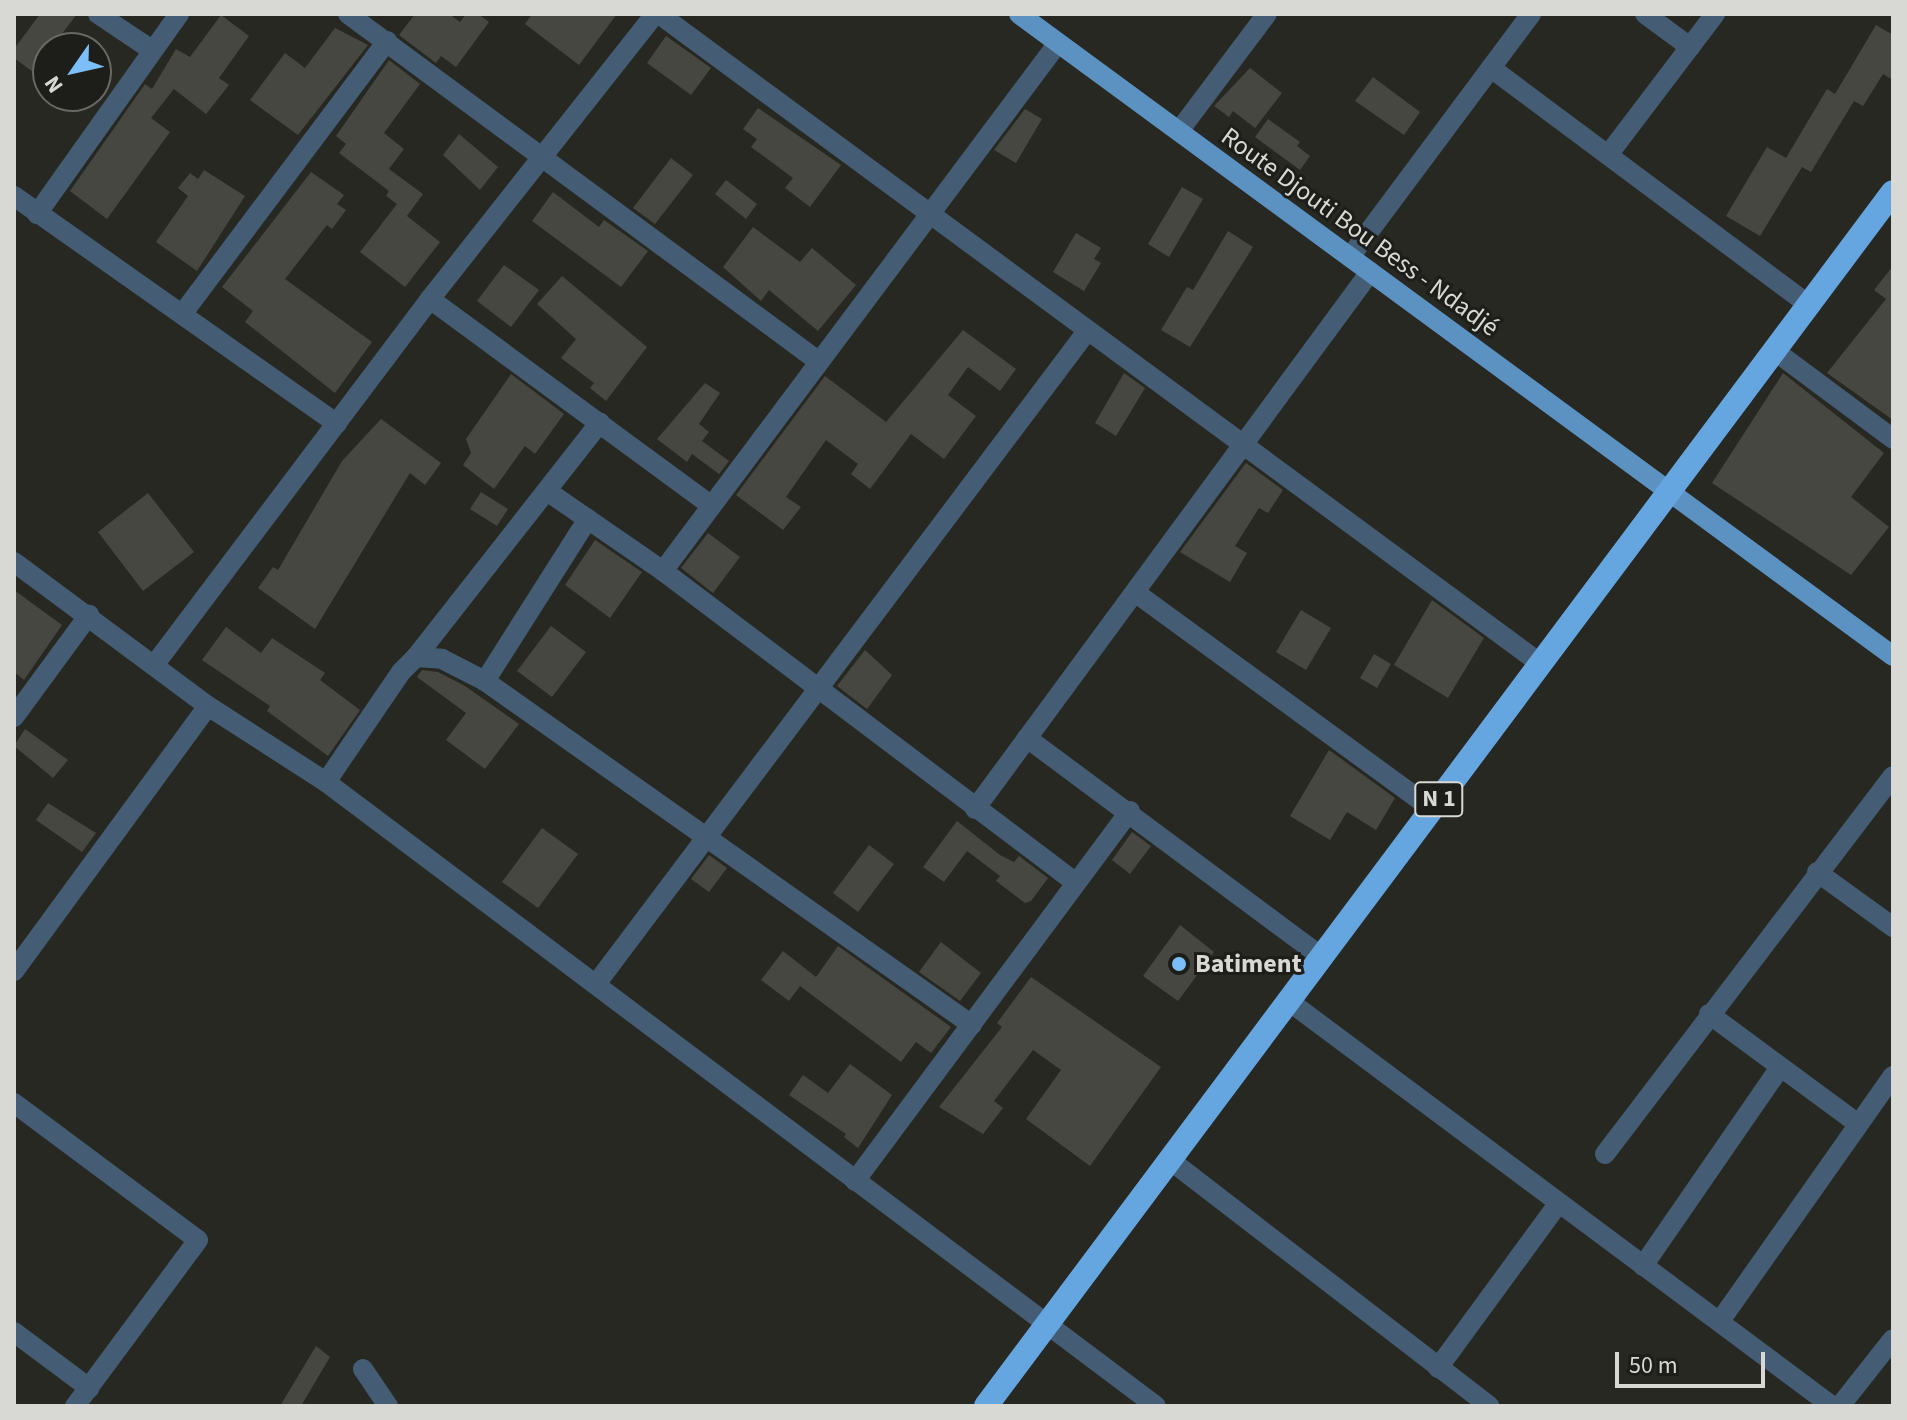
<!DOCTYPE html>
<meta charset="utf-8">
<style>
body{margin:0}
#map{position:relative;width:1907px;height:1420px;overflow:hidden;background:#272822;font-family:"Source Sans 3",sans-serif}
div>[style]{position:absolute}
.building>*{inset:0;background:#464741}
.minor>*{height:20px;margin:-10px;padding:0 10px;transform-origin:10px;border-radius:10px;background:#445d74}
.major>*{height:20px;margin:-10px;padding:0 10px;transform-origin:10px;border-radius:10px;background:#5c92c2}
.highway>*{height:24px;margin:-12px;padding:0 12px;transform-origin:12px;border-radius:12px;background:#65a6e0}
.dots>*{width:22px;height:22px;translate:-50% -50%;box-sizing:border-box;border:4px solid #1d1e19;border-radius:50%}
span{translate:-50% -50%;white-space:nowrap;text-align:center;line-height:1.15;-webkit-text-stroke:6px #1d1e19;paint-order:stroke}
.shield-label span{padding:2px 6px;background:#1d1e19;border:2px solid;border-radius:6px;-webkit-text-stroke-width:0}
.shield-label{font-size:24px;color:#d8d8d4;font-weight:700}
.street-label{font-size:26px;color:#d8d8d4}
.poi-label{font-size:26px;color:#d8d8d4;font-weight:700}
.left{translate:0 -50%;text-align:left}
.frame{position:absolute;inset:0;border:16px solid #d8d8d4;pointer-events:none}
.north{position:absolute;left:32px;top:32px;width:80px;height:80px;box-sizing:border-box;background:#1d1e19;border:2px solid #686864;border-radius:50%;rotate:236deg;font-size:22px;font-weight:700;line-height:32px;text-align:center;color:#d8d8d4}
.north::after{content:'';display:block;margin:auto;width:28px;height:36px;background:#7cbef9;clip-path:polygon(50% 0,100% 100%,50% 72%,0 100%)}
.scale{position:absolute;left:1615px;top:1352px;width:150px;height:36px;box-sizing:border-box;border:4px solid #d8d8d4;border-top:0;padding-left:10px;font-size:24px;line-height:28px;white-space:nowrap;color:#d8d8d4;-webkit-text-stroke:6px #1d1e19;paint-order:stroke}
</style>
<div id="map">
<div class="building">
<div style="clip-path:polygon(40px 14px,77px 14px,33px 72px,14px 58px,14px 49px)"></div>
<div style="clip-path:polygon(415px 14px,449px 14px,460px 22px,466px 14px,478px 14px,489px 22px,456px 67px,441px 56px,436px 63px,399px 35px)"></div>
<div style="clip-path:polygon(532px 14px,617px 14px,579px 65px,525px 24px)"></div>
<div style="clip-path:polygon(221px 15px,249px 36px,219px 78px,229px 85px,206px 114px,174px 89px,151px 118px,170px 132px,107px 219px,70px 191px,145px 84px,152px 89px,176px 49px,190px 57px)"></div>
<div style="clip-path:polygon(1876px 25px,1893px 35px,1893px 80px,1883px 74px,1863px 106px,1854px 101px,1811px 172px,1802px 167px,1760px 236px,1726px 216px,1767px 147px,1786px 158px,1827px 89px,1835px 94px)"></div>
<div style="clip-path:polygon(335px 28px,368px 45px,298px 135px,250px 100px,285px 53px,305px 68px)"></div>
<div style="clip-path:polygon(666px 36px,711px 68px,691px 95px,647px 63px)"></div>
<div style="clip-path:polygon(389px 60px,420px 84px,384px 133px,404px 149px,389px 169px,423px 194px,407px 216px,440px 242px,405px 287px,360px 252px,397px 204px,386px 196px,389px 191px,339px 153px,346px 144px,336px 136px)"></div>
<div style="clip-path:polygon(1250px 68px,1282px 93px,1255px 128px,1233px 111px,1229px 117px,1214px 106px)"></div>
<div style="clip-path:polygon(1373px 77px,1420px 112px,1404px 135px,1355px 101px)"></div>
<div style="clip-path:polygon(758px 108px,841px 165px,810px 207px,785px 188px,793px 178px,751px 147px,757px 139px,743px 129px)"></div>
<div style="clip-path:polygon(1025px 109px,1042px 119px,1016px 163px,994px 150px)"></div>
<div style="clip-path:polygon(1268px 119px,1300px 142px,1297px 146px,1310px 156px,1300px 170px,1255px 137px)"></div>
<div style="clip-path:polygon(459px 134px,498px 167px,480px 190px,443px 155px)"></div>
<div style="clip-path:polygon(671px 158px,693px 175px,655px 224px,633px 208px)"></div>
<div style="clip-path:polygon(204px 170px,245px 196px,197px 271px,156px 242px,188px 196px,178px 188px,190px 173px,198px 179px)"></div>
<div style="clip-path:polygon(311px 172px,344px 195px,337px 204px,346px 210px,332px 229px,327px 225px,285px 279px,372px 342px,335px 393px,245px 322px,253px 311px,222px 287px)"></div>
<div style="clip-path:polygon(726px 180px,757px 204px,746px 219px,715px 194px)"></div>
<div style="clip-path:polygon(1182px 187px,1203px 199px,1169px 257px,1148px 244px)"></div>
<div style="clip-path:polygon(553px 192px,599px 227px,604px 220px,648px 251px,621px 287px,532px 221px)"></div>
<div style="clip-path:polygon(753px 227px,800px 262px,812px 248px,856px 285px,818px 331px,769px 290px,761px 301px,723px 267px)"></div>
<div style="clip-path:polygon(1228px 231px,1253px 247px,1190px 347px,1161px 330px,1187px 287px,1193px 290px)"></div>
<div style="clip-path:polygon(1076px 233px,1101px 248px,1094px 259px,1101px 263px,1084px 291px,1053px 272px)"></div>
<div style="clip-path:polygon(504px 265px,539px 290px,511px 327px,477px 301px)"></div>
<div style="clip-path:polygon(1893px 266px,1893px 420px,1827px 373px,1886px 299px,1874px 290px)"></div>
<div style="clip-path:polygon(562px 276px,647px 347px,606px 401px,590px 388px,594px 383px,561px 358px,576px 339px,537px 304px)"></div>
<div style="clip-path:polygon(963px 330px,1016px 369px,1000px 391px,968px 367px,948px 395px,976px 416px,944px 459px,911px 434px,870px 489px,851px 474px,858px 464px,826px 440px,786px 497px,801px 507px,783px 530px,736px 495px,825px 376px,886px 422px)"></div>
<div style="clip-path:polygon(1124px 373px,1145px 388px,1116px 436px,1095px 423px)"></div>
<div style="clip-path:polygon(1783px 373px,1884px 453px,1851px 497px,1889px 527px,1851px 575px,1712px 483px)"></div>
<div style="clip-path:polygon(511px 374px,564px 414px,535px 454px,525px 446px,494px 489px,463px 465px,471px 453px,466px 439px)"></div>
<div style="clip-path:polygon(705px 383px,720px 393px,699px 424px,709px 432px,702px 441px,729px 461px,719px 474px,692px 454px,687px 462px,657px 439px)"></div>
<div style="clip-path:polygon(381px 419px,441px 463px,425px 485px,410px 473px,315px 629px,258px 588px,273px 567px,278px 570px,342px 461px)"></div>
<div style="clip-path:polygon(1246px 463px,1283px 490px,1268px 513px,1259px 508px,1235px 546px,1247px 553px,1230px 582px,1180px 552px)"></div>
<div style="clip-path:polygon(481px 492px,508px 509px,497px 526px,470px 509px)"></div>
<div style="clip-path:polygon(148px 493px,194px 552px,143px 591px,98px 532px)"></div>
<div style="clip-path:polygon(708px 533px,740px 557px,713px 593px,681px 568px)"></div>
<div style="clip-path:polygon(595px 540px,642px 572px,610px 618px,565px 585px)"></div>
<div style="clip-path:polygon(14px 590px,62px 625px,24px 680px,14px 672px)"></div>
<div style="clip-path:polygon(1432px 600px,1484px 638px,1448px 698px,1394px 665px)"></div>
<div style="clip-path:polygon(1301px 610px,1331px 628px,1306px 670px,1276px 652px)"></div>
<div style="clip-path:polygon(551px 626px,586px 652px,552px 697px,517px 671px)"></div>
<div style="clip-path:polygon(226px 627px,261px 653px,272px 638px,325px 673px,320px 680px,360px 710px,328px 756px,267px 711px,270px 706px,202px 660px)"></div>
<div style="clip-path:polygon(865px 650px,892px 675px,867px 709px,837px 686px)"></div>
<div style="clip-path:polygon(1374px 654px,1391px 664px,1377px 688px,1360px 678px)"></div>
<div style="clip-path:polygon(422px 670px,438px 672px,465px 686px,519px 724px,485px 769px,446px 740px,466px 713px,417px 677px)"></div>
<div style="clip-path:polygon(25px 729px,68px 760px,53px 778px,14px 746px)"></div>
<div style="clip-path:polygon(1329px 750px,1395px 798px,1376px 830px,1347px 812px,1330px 840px,1290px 816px)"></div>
<div style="clip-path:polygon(48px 803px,96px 833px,82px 852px,36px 820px)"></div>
<div style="clip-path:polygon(957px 821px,1000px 855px,1014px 862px,1019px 856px,1048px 878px,1031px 901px,1025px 903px,996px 881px,1000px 876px,967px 851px,944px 882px,923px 867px)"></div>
<div style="clip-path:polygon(542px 828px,578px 854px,538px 908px,502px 882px)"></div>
<div style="clip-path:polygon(1132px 832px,1151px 846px,1130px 874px,1112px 860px)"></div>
<div style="clip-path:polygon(869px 845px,894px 864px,858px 912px,833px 893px)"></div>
<div style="clip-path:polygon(709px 855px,727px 868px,709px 892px,691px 879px)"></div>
<div style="clip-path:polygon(1180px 925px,1214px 952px,1178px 1001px,1143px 976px)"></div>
<div style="clip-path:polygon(941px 942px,981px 973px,960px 1001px,919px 972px)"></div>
<div style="clip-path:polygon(838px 946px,951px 1027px,931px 1053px,916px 1042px,901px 1062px,800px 986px,789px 1001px,761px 980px,783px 951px,816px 977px)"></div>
<div style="clip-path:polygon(1031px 977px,1161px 1067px,1090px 1166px,1026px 1119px,1061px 1070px,1033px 1050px,994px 1101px,1003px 1108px,983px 1134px,939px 1107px,1002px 1027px,997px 1023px)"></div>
<div style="clip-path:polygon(850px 1064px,892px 1095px,858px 1148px,844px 1137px,846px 1134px,789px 1095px,803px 1075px,828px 1093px)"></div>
<div style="clip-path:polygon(316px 1346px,330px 1357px,301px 1406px,280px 1406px)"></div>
</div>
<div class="minor">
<div style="left:98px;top:14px;width:65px;rotate:33.7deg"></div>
<div style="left:348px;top:14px;width:584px;rotate:36.44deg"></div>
<div style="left:659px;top:14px;width:1096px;rotate:36.39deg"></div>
<div style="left:1645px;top:14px;width:56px;rotate:36.3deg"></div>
<div style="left:1491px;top:68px;width:397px;rotate:36.7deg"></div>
<div style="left:1179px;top:131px;width:146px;rotate:-53.1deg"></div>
<div style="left:1608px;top:155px;width:177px;rotate:-52.8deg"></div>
<div style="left:14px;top:196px;width:395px;rotate:35.2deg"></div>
<div style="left:37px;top:214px;width:245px;rotate:-54.6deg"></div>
<div style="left:1350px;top:257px;width:303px;rotate:-53.3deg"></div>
<div style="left:430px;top:299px;width:346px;rotate:36.3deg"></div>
<div style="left:183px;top:313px;width:340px;rotate:-53.1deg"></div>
<div style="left:1775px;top:351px;width:147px;rotate:36.7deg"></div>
<div style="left:547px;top:491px;width:141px;rotate:34.6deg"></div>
<div style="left:663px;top:571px;width:516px;rotate:37.05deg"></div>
<div style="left:14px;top:562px;width:242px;rotate:36.6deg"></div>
<div style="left:208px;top:706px;width:140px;rotate:32.8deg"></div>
<div style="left:326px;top:782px;width:1038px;rotate:36.94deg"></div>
<div style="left:663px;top:571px;width:659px;rotate:-53.2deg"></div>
<div style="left:1136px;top:593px;width:366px;rotate:36.1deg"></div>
<div style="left:416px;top:657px;width:298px;rotate:-51.9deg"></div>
<div style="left:155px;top:664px;width:457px;rotate:-53deg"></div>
<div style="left:430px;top:299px;width:363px;rotate:-51.7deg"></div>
<div style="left:485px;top:681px;width:192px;rotate:-57.6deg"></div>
<div style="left:14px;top:717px;width:127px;rotate:-53.7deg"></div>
<div style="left:1027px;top:738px;width:369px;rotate:36.6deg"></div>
<div style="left:326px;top:782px;width:133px;rotate:-55.7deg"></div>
<div style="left:401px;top:672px;width:21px;rotate:-45deg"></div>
<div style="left:416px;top:657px;width:26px;rotate:4deg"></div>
<div style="left:442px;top:659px;width:48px;rotate:27.1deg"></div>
<div style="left:485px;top:681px;width:596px;rotate:35.24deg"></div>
<div style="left:975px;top:809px;width:667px;rotate:-53.66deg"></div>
<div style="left:1817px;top:872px;width:94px;rotate:35.9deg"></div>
<div style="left:14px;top:971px;width:328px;rotate:-53.8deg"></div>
<div style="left:596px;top:984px;width:818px;rotate:-53.05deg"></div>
<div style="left:1290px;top:1002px;width:676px;rotate:36.7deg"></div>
<div style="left:1709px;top:1014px;width:185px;rotate:36.4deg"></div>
<div style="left:14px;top:1103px;width:229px;rotate:36.7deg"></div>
<div style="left:198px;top:1240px;width:207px;rotate:126.5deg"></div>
<div style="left:1605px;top:1154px;width:475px;rotate:-52.7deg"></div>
<div style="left:1170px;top:1160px;width:403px;rotate:37.6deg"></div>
<div style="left:855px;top:1181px;width:461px;rotate:-53.4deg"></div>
<div style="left:1643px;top:1266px;width:239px;rotate:-55.4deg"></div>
<div style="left:1720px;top:1321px;width:300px;rotate:-54.8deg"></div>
<div style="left:14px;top:1332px;width:94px;rotate:36.7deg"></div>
<div style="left:1438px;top:1368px;width:203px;rotate:-53.8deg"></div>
<div style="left:363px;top:1369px;width:45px;rotate:56deg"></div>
<div style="left:1840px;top:1406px;width:85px;rotate:-51.7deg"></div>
</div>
<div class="major">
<div style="left:1019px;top:14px;width:1084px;rotate:36.3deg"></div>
</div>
<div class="highway">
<div style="left:986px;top:1406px;width:1515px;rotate:-53.24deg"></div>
</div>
<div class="dots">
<div style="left:1179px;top:964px;background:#7cbef9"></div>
</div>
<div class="shield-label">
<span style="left:1439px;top:799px">N 1</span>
</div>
<div class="street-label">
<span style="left:1360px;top:232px;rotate:36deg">Route Djouti Bou Bess - Ndadjé</span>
</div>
<div class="poi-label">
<span class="left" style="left:1195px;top:964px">Batiment</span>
</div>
<div class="frame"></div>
<div class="north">N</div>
<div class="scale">50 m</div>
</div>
